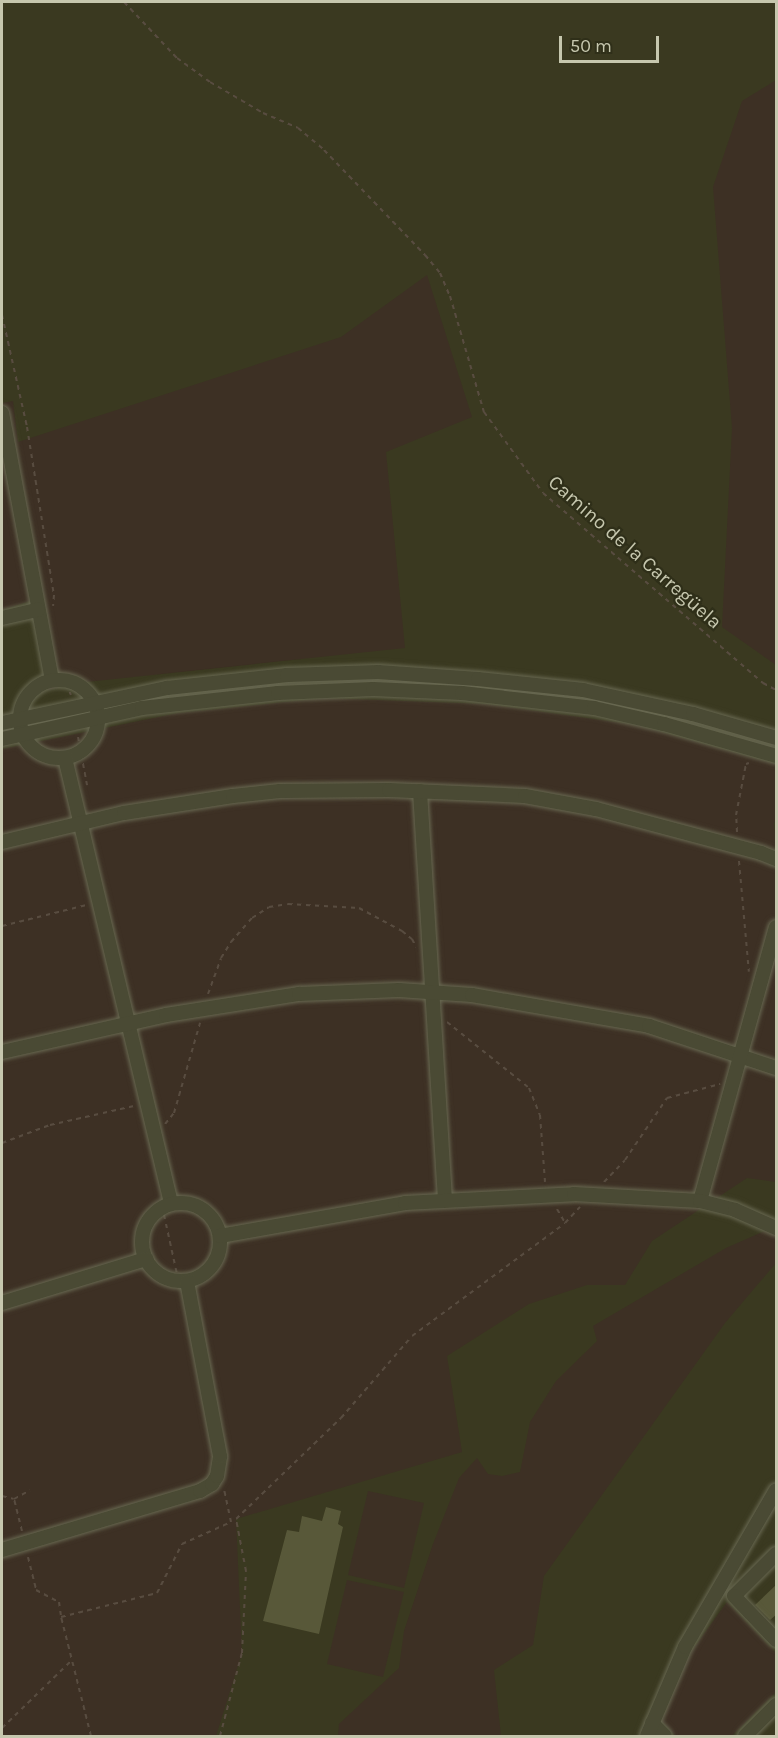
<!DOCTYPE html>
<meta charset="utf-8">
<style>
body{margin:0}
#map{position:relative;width:778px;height:1738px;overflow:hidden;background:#3a3920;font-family:Karla,sans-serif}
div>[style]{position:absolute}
.green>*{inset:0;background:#3d3024}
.building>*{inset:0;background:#585839}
.path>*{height:2px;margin-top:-1px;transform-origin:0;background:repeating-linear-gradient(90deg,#584c40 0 4.5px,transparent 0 9px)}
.roads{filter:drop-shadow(0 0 2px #686851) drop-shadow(0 0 2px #686851)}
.minor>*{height:14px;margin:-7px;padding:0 7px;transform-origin:7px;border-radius:7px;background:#4a4a34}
.minor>.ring{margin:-7px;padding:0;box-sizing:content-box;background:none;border:14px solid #4a4a34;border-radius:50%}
span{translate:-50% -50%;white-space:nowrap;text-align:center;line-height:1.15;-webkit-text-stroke:4.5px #2f2f19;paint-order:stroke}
.street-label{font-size:20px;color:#c6c7ae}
.frame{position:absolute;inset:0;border:3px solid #c6c7ae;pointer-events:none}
.scale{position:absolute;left:559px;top:36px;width:100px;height:27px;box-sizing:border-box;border:3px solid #c6c7ae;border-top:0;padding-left:8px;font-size:18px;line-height:21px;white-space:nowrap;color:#c6c7ae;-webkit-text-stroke:4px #2f2f19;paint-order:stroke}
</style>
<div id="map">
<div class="green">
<div style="clip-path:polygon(776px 80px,776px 665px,722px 627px,732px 428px,713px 187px,742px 101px)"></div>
<div style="clip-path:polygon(427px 275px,472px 417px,386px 452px,405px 648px,77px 683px,48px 690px,36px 599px,2px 610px,2px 403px,13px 401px,18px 442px,341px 337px)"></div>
<div style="clip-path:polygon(324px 698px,486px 704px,637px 725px,776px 764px,776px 822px,774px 823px,776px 843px,776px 1182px,747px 1178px,652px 1241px,625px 1285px,587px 1285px,529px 1304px,447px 1356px,462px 1452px,236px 1519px,242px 1653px,216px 1736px,2px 1736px,2px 749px,178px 713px)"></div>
<div style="clip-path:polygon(776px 1226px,776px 1263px,725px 1323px,544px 1576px,533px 1645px,494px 1670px,501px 1736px,338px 1736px,339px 1724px,399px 1668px,404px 1631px,433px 1544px,459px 1478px,477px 1458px,488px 1474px,502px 1476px,520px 1472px,530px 1422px,556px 1381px,597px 1341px,593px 1326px,726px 1248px)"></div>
<div style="clip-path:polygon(368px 1491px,424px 1503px,404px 1588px,348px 1575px)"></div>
<div style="clip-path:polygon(347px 1580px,404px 1592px,383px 1677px,327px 1664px)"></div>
<div style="clip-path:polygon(727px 1602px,776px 1653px,776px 1692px,732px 1736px,676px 1736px,661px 1721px,687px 1657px)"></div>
</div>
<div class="building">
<div style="clip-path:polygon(326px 1507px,341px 1511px,338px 1524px,343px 1527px,319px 1634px,263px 1621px,287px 1530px,299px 1532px,302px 1516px,322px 1521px)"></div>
<div style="clip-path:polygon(777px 1584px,777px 1614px,770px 1620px,755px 1605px)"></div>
</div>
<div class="path">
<div style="left:124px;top:2px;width:77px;rotate:46.6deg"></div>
<div style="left:177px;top:58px;width:41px;rotate:36deg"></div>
<div style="left:210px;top:82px;width:61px;rotate:30.3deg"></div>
<div style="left:263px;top:113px;width:38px;rotate:23deg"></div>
<div style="left:298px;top:128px;width:34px;rotate:40deg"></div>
<div style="left:324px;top:150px;width:146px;rotate:46.1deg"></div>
<div style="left:425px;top:255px;width:23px;rotate:50deg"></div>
<div style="left:440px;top:273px;width:25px;rotate:67deg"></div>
<div style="left:450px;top:296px;width:121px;rotate:73.7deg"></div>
<div style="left:484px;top:412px;width:100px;rotate:53.9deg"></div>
<div style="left:543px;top:493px;width:291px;rotate:40.8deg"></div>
<div style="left:763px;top:683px;width:15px;rotate:28deg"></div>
<div style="left:2px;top:315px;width:115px;rotate:77.4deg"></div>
<div style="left:27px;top:427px;width:170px;rotate:80.9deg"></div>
<div style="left:54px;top:595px;width:11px;rotate:95deg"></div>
<div style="left:66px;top:684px;width:12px;rotate:66deg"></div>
<div style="left:78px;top:737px;width:49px;rotate:79.4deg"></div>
<div style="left:737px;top:832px;width:17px;rotate:-93deg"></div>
<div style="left:736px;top:815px;width:52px;rotate:-78.9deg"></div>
<div style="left:746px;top:764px;width:3px;rotate:-18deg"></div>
<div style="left:739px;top:861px;width:111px;rotate:84.9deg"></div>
<div style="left:2px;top:926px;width:87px;rotate:-14deg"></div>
<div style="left:208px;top:994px;width:38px;rotate:-70deg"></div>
<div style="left:221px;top:958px;width:19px;rotate:-58deg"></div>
<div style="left:231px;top:942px;width:32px;rotate:-49deg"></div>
<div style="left:252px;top:918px;width:20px;rotate:-33deg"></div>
<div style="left:269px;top:907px;width:19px;rotate:-9deg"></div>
<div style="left:288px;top:904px;width:71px;rotate:3.2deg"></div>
<div style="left:359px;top:908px;width:49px;rotate:28.1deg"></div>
<div style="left:402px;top:931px;width:13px;rotate:39deg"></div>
<div style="left:412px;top:939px;width:9px;rotate:63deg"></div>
<div style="left:447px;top:1022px;width:105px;rotate:38.8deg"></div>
<div style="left:529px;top:1088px;width:29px;rotate:68deg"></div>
<div style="left:540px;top:1115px;width:67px;rotate:85.7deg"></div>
<div style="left:165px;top:1124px;width:14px;rotate:-51deg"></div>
<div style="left:174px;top:1113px;width:94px;rotate:-73.9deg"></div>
<div style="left:2px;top:1143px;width:51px;rotate:-20.6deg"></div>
<div style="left:50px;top:1125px;width:86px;rotate:-12.7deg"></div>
<div style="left:604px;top:1182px;width:30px;rotate:-46deg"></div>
<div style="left:625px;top:1160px;width:75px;rotate:-55.9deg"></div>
<div style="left:667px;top:1098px;width:55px;rotate:-14.8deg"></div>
<div style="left:557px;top:1209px;width:16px;rotate:60deg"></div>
<div style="left:164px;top:1215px;width:60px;rotate:77.6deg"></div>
<div style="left:2px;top:1496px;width:12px;rotate:14deg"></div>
<div style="left:22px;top:1531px;width:33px;rotate:-104deg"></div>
<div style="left:14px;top:1499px;width:18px;rotate:-29deg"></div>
<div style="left:28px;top:1557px;width:34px;rotate:76deg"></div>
<div style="left:36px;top:1590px;width:26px;rotate:28deg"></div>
<div style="left:59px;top:1602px;width:15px;rotate:82deg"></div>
<div style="left:2px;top:1728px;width:98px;rotate:-44.2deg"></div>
<div style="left:91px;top:1736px;width:123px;rotate:-104.1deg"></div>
<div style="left:61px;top:1617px;width:99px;rotate:-14deg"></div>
<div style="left:157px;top:1593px;width:55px;rotate:-63deg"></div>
<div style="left:182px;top:1544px;width:54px;rotate:-24.2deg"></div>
<div style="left:231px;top:1522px;width:33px;rotate:-102deg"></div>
<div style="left:220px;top:1736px;width:86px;rotate:-75.2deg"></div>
<div style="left:242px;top:1653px;width:82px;rotate:-87.2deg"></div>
<div style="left:246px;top:1571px;width:53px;rotate:-100.9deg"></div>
<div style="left:236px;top:1519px;width:146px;rotate:-43.9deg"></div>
<div style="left:341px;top:1418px;width:108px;rotate:-49.1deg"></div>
<div style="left:412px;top:1336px;width:190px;rotate:-36.4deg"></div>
<div style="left:565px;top:1223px;width:22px;rotate:-47deg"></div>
</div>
<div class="roads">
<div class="minor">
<div style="left:2px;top:413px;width:272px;rotate:79.4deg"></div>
<div style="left:2px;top:618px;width:37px;rotate:-13deg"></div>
<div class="ring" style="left:20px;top:680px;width:64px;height:64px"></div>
<div style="left:2px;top:723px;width:169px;rotate:-12deg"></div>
<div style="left:167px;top:688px;width:121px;rotate:-6.2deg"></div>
<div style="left:287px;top:675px;width:91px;rotate:-1.9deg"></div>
<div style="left:378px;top:672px;width:100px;rotate:4deg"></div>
<div style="left:478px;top:679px;width:106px;rotate:6deg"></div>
<div style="left:583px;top:690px;width:113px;rotate:12.3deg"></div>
<div style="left:693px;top:714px;width:86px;rotate:16.1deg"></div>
<div style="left:2px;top:739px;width:143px;rotate:-12.5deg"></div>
<div style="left:142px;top:708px;width:137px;rotate:-6.3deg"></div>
<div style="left:278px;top:693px;width:95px;rotate:-2.4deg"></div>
<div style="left:373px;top:689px;width:89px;rotate:2.6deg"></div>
<div style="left:462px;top:693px;width:133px;rotate:6.5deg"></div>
<div style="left:594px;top:708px;width:72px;rotate:12.9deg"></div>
<div style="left:664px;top:724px;width:116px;rotate:15.9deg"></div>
<div style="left:65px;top:758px;width:458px;rotate:76.6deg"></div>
<div style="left:420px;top:791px;width:410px;rotate:86.5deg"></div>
<div style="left:2px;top:842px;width:125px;rotate:-13.4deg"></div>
<div style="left:124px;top:813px;width:110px;rotate:-8.9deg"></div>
<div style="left:233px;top:796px;width:47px;rotate:-6.1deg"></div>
<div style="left:280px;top:791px;width:109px;rotate:-0.5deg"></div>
<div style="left:389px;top:790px;width:136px;rotate:2.5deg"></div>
<div style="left:525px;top:796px;width:72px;rotate:10.4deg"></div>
<div style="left:596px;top:809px;width:171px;rotate:14.9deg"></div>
<div style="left:761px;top:853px;width:16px;rotate:22deg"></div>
<div style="left:2px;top:1052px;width:168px;rotate:-12.7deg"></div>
<div style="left:166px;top:1015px;width:135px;rotate:-9deg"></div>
<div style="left:299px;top:994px;width:100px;rotate:-2.3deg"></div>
<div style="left:399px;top:990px;width:73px;rotate:3.9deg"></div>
<div style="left:472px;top:995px;width:180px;rotate:9.9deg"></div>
<div style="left:649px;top:1026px;width:134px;rotate:18.3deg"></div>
<div style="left:700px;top:1201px;width:284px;rotate:-74.5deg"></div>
<div class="ring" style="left:142px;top:1203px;width:64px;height:64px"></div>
<div style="left:220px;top:1236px;width:188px;rotate:-10.1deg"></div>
<div style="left:405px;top:1203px;width:169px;rotate:-3deg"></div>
<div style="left:574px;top:1194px;width:126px;rotate:3.2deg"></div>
<div style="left:700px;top:1201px;width:36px;rotate:14deg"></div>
<div style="left:735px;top:1210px;width:45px;rotate:23.7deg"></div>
<div style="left:2px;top:1303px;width:151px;rotate:-17deg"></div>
<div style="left:2px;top:1550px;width:207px;rotate:-16.6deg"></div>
<div style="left:200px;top:1491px;width:14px;rotate:-30deg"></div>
<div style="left:212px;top:1484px;width:9px;rotate:-58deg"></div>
<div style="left:217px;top:1476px;width:20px;rotate:-81deg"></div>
<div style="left:220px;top:1456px;width:178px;rotate:-100.7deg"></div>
<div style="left:776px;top:1554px;width:59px;rotate:135deg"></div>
<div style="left:734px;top:1596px;width:61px;rotate:46.3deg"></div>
<div style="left:652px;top:1723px;width:18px;rotate:45deg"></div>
<div style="left:647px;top:1736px;width:97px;rotate:-66.9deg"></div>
<div style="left:685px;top:1647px;width:181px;rotate:-59.9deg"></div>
<div style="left:745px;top:1736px;width:44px;rotate:-45deg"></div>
</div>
</div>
<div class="street-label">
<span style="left:635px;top:552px;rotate:41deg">Camino de la Carregüela</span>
</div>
<div class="frame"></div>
<div class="scale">50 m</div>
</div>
